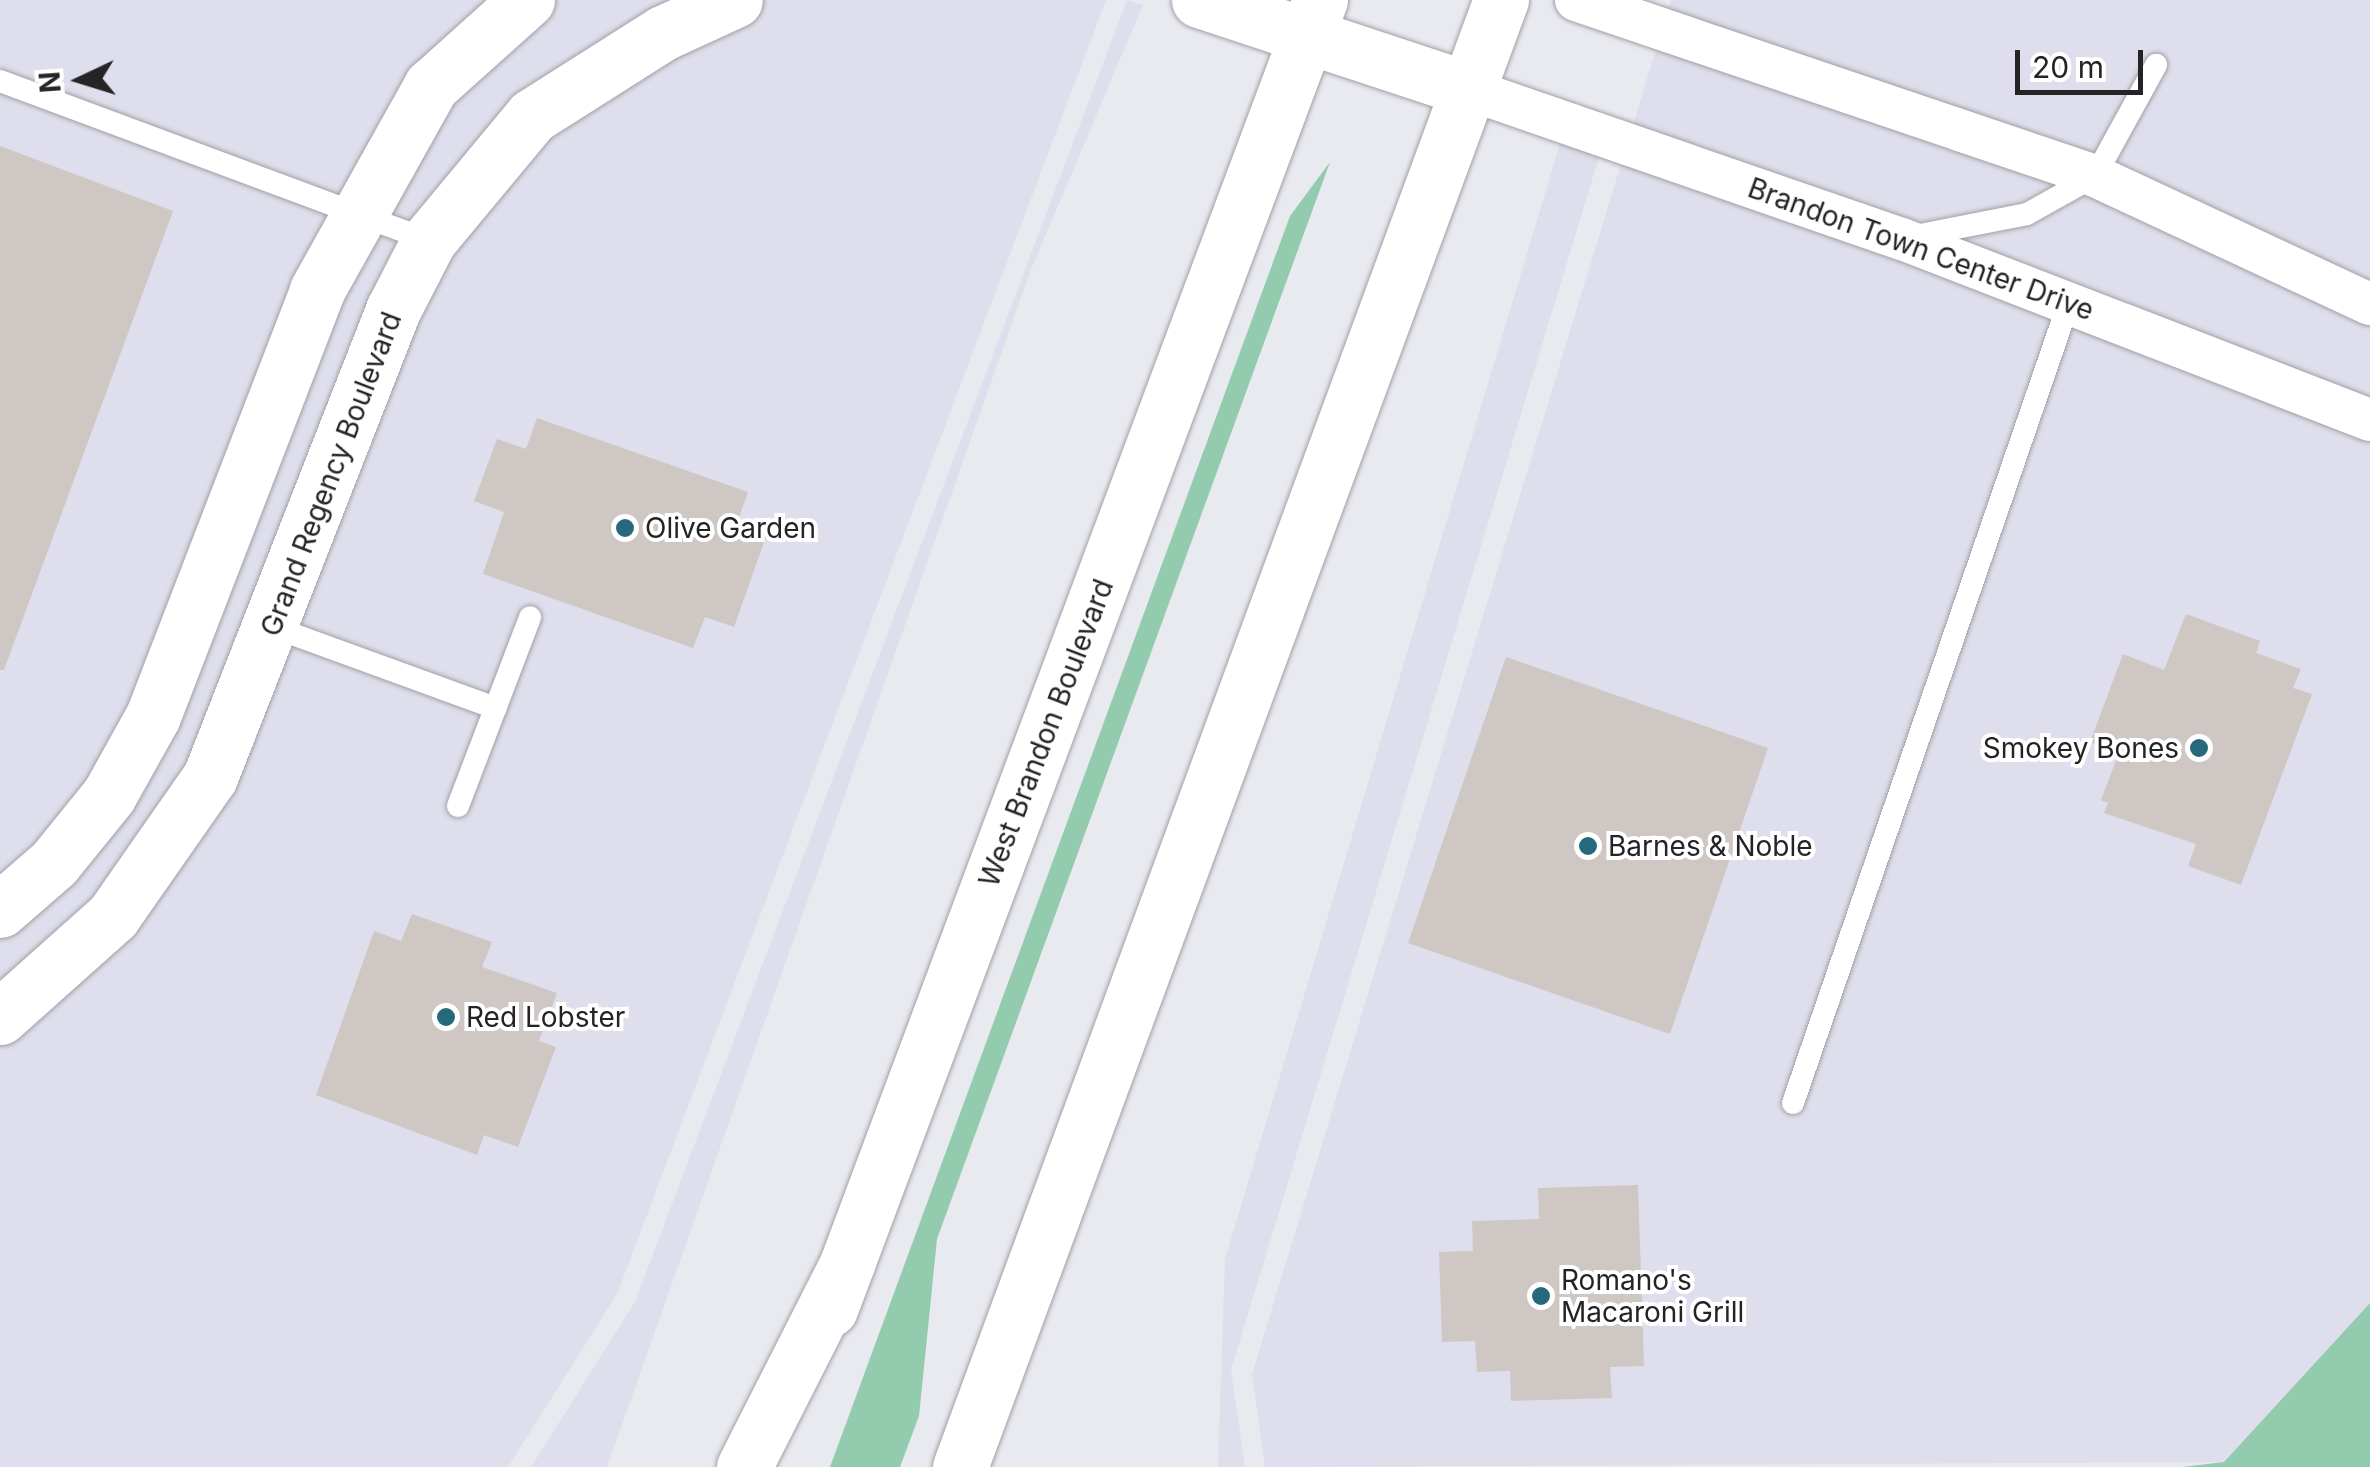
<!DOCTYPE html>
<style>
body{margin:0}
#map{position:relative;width:2370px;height:1467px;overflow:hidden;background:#e9e9f0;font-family:Inter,sans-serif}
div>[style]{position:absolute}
.built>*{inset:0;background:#dedeec}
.green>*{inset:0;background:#93cbae}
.building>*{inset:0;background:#cec7c3}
.roads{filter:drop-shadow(0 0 2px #a0a0a6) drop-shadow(0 0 2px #a0a0a6)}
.service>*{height:22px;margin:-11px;padding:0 11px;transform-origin:11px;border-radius:11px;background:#fff}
.minor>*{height:42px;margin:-21px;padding:0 21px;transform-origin:21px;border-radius:21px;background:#fff}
.tertiary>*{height:55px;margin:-27.5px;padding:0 27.5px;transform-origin:27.5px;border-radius:27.5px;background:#fff}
.trunk>*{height:55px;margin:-27.5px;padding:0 27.5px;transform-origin:27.5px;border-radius:27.5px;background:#fff}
.motorway>*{height:55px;margin:-27.5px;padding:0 27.5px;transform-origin:27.5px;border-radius:27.5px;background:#fff}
.dots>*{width:28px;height:28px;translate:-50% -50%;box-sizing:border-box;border:5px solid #fff;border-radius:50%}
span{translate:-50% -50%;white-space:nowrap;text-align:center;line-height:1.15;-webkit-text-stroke:8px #fff;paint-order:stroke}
.street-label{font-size:28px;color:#242426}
.poi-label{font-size:28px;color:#242426}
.left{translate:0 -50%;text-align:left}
.right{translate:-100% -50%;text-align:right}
.north{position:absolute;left:30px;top:30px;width:100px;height:100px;-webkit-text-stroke:8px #fff;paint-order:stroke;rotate:266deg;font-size:28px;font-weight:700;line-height:40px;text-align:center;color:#242426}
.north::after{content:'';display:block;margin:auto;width:35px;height:45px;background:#242426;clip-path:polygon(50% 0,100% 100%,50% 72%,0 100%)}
.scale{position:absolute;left:2015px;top:50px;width:128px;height:45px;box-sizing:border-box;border:5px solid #242426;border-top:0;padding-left:12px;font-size:30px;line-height:35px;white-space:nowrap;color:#242426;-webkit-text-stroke:8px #fff;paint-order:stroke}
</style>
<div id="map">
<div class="built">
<div style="clip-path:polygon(0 0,1106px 0,617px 1294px,508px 1467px,0 1467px)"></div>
<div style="clip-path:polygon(1127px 0,1143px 5px,1030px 272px,607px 1467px,531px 1467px,635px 1302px)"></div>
<div style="clip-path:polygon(1671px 0,2370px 0,2370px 1303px,2224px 1462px,1265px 1467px,1252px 1374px)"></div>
<div style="clip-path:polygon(1560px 144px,1599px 157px,1231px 1370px,1245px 1467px,1218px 1467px,1225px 1259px)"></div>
</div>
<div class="green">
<div style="clip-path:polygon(1330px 162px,937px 1239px,919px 1416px,900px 1467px,830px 1467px,1290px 216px)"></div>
<div style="clip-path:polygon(2370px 1303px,2370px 1467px,2182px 1467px,2224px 1462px)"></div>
</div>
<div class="building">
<div style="clip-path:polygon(0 146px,173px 211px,4px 670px,0 670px)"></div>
<div style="clip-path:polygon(537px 418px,748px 492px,737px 523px,767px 534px,734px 627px,705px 617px,693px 648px,483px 574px,504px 512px,474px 501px,497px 439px,526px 449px)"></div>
<div style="clip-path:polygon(2186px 614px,2260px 641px,2256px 653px,2301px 669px,2293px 688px,2312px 694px,2241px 885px,2188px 866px,2196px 844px,2104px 813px,2108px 803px,2101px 800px,2119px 753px,2090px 742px,2123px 654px,2164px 670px)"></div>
<div style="clip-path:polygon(1506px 657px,1768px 748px,1670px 1034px,1408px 943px)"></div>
<div style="clip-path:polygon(412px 914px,492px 942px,482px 967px,557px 993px,539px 1041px,556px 1047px,518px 1147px,484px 1135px,477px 1155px,316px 1095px,374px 931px,401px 941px)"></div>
<div style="clip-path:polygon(1638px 1185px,1644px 1366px,1610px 1367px,1612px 1398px,1511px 1401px,1510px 1371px,1477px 1372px,1475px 1341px,1442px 1342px,1439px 1252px,1473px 1251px,1472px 1221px,1539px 1219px,1538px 1188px)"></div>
</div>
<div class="roads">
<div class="service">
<div style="left:0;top:81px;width:457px;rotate:20.4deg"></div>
<div style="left:1910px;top:237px;width:119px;rotate:-11.1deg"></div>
<div style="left:2027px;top:214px;width:78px;rotate:-29.2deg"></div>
<div style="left:2095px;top:176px;width:127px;rotate:-61.2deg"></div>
<div style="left:273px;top:627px;width:237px;rotate:20deg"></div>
<div style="left:458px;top:806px;width:202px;rotate:-69.1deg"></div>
<div style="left:1793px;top:1103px;width:847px;rotate:-70.99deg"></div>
</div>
<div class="minor">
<div style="left:1576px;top:0;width:548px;rotate:18.73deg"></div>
<div style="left:2095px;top:176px;width:303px;rotate:25deg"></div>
<div style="left:1468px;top:89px;width:459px;rotate:19.1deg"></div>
<div style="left:1902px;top:239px;width:502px;rotate:21.14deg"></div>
</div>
<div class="tertiary">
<div style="left:1199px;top:0;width:283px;rotate:18.3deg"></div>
<div style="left:0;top:910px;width:72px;rotate:-41deg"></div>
<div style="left:54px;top:863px;width:87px;rotate:-51deg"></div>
<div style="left:109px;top:795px;width:90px;rotate:-60.9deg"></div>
<div style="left:153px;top:716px;width:456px;rotate:-68.9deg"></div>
<div style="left:317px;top:290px;width:234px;rotate:-60.8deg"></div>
<div style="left:431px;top:86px;width:129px;rotate:-41.9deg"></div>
<div style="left:0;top:1017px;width:152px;rotate:-41.8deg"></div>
<div style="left:113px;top:916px;width:169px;rotate:-55.1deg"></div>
<div style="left:210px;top:777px;width:502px;rotate:-68.6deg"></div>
<div style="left:393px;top:310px;width:79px;rotate:-62.8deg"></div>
<div style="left:429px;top:240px;width:161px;rotate:-50.3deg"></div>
<div style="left:532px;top:116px;width:155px;rotate:-32.4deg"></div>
<div style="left:663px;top:33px;width:79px;rotate:-24.6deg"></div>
</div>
<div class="trunk">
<div style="left:830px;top:1309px;width:1398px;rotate:-69.48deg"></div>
<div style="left:960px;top:1467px;width:1564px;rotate:-69.76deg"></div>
</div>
<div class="motorway">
<div style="left:744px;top:1467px;width:228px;rotate:-63.1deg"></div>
</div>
</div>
<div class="dots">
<div style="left:625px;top:528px;background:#27697c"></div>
<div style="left:2199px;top:748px;background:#27697c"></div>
<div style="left:1588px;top:846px;background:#27697c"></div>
<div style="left:446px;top:1017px;background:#27697c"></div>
<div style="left:1541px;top:1296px;background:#27697c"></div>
</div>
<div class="street-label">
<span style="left:1921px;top:249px;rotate:20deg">Brandon Town Center Drive</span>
<span style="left:331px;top:474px;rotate:-69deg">Grand Regency Boulevard</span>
<span style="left:1046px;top:733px;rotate:-69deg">West Brandon Boulevard</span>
</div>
<div class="poi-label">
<span class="left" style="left:645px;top:528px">Olive Garden</span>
<span class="right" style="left:2179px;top:748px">Smokey Bones</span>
<span class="left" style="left:1608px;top:846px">Barnes &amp; Noble</span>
<span class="left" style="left:466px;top:1017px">Red Lobster</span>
<span class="left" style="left:1561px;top:1296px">Romano's<br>Macaroni Grill</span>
</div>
<div class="north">N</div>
<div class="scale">20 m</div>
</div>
